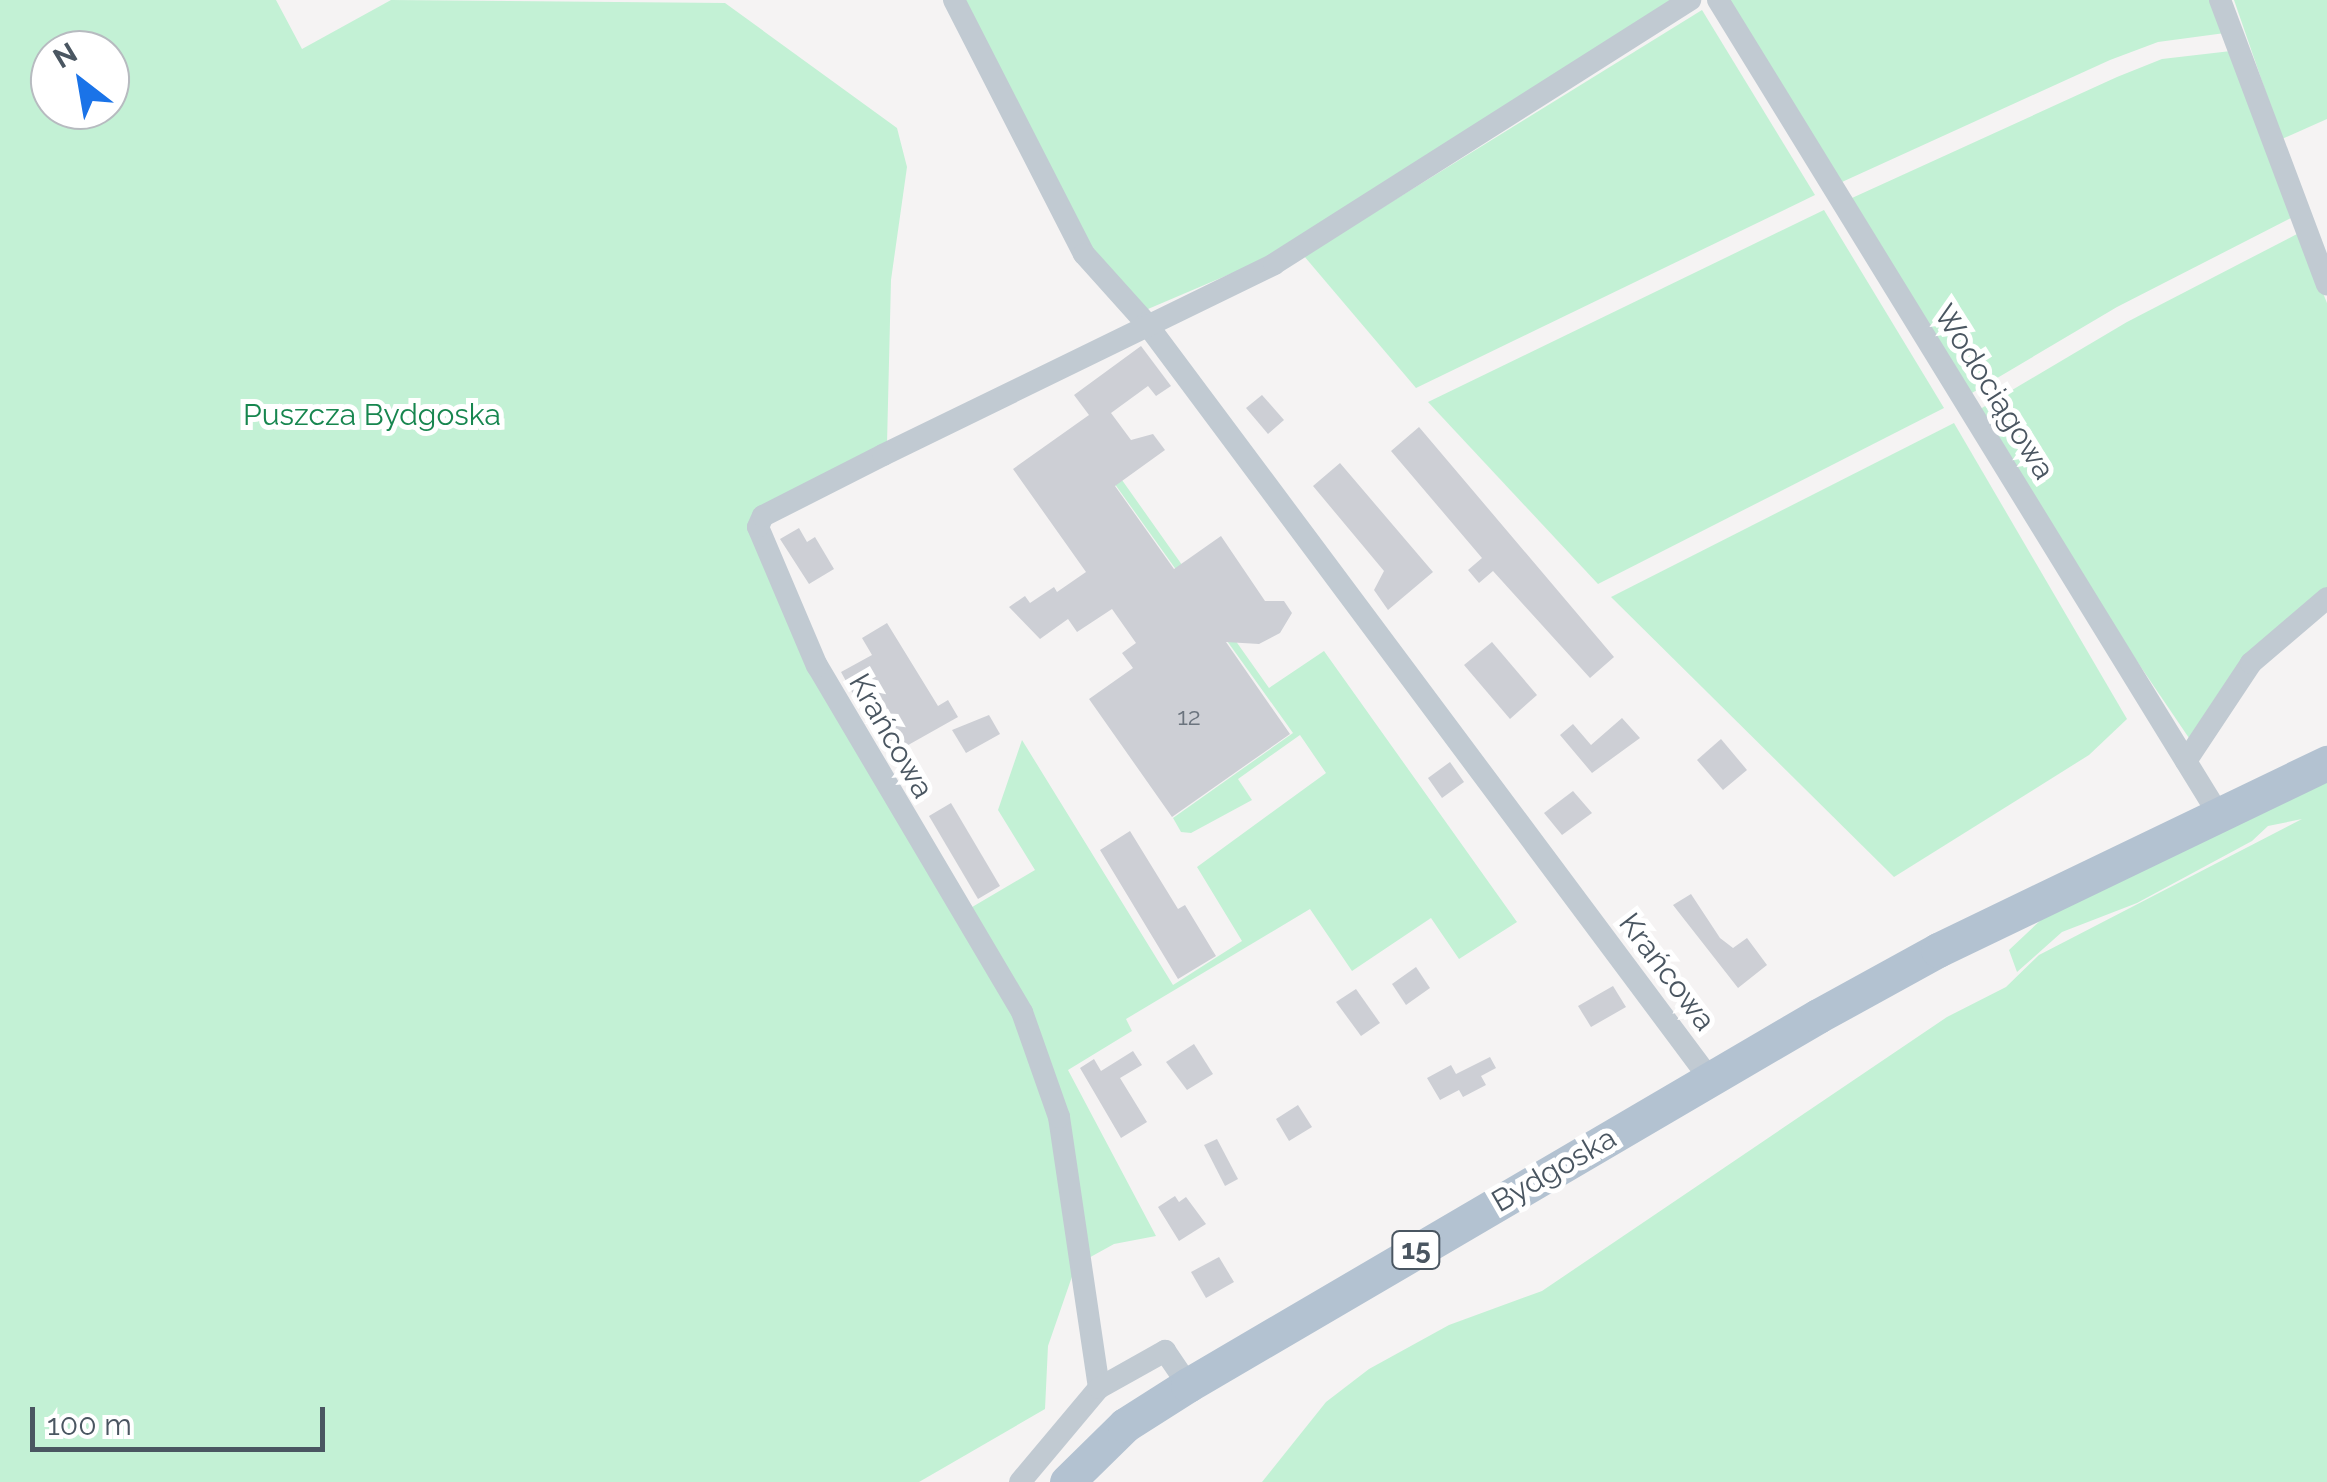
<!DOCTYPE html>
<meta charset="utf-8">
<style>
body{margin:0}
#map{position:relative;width:2327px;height:1482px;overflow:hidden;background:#f5f3f3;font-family:Raleway,sans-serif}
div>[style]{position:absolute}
.green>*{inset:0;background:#c3f1d5}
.building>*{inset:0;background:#cdcfd5}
.minor>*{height:22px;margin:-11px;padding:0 11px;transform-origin:11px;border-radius:11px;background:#c1cad2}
.primary>*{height:35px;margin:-17.5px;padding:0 17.5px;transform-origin:17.5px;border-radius:17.5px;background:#b3c2d1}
span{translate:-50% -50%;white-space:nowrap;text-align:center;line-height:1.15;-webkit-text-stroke:10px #fff;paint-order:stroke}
.number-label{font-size:25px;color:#6b747e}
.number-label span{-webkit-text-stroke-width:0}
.shield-label span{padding:2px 8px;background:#fff;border:2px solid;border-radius:8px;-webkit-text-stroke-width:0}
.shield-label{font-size:28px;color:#4a5661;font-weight:700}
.street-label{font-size:30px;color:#4a5661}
.park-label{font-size:30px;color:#17864f}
.north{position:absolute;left:30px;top:30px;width:100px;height:100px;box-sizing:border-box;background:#fff;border:2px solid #b7bbc0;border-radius:50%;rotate:329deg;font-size:28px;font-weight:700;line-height:40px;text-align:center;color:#4a5661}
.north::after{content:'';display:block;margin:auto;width:35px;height:45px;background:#1a73e8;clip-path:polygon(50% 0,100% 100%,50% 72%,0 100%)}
.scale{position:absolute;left:30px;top:1407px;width:295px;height:45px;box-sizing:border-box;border:5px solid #4a5661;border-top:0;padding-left:12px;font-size:30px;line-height:35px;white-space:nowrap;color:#4a5661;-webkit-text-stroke:8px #fff;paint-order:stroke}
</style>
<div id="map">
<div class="green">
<div style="clip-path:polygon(evenodd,0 0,276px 0,302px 49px,391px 0,725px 3px,897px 128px,907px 167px,891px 280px,887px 444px,758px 528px,804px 641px,962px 913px,1035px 870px,998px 810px,1022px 740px,1173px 985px,1242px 941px,1197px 867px,1326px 773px,1300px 735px,1238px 779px,1252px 800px,1191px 833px,1181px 832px,1173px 818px,1293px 733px,1074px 427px,1081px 422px,1269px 688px,1324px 651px,1517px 922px,1459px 959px,1431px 918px,1352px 971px,1310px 909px,1126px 1019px,1132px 1031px,1068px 1070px,1156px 1236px,1114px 1244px,1076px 1265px,1048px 1346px,1045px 1409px,919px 1482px,0 1482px,0 0,50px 50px,110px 50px,110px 110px,50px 110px,50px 50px)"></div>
<div style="clip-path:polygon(964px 0,1683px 0,1270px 257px,1141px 312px,1092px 249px)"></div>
<div style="clip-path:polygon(1717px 0,2215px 0,2225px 33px,2158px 42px,2110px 60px,1831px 187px)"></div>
<div style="clip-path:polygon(2234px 0,2327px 0,2327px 119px,2282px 139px)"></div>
<div style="clip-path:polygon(1702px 10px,1815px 195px,1416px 388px,1304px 256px)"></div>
<div style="clip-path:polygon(2231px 51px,2293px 217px,2117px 307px,1960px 400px,1841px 203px,2117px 77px,2162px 59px)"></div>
<div style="clip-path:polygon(1824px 210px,1944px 408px,1598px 584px,1428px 402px)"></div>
<div style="clip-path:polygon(2299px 233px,2327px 303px,2327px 592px,2191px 741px,1970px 415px,2127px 322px)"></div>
<div style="clip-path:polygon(1954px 423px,2127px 719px,2089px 755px,1894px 877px,1611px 597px)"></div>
<div style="clip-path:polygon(2327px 782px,2327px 1482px,1262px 1482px,1326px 1402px,1369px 1369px,1449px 1325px,1542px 1291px,1947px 1017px,2006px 987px,2039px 955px,2302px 819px,2268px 826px,2252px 841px,2137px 903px,2062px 932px,2017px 972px,2009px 950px,2043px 918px)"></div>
</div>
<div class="building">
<div style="clip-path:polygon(1141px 346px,1171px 386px,1156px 396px,1148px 386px,1111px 413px,1131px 440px,1153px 434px,1165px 450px,1115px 486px,1174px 569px,1221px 536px,1265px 601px,1284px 601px,1292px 613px,1280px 633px,1259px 644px,1226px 642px,1290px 734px,1172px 817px,1089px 699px,1133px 668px,1122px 653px,1136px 643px,1112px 609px,1077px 632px,1068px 619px,1040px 639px,1009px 607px,1025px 596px,1030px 603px,1054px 587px,1057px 592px,1086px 572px,1013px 469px,1089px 415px,1074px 395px)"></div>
<div style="clip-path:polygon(1262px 395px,1284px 420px,1268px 434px,1246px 408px)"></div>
<div style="clip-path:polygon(1419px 427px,1614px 657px,1590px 678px,1493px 571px,1479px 583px,1468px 570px,1482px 558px,1391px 451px)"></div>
<div style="clip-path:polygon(1340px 463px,1433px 572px,1388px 610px,1374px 590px,1384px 571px,1313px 486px)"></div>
<div style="clip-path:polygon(799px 528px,807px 542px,815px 537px,834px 569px,809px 584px,780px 539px)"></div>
<div style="clip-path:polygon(887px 623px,938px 706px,948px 700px,958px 717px,894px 753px,887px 742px,881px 745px,841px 672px,872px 655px,862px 638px)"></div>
<div style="clip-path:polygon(1492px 642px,1537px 695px,1510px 719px,1464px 665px)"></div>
<div style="clip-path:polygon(989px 715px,1000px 734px,966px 753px,952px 730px)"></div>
<div style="clip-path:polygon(1622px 718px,1640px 738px,1592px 773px,1560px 735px,1573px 724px,1591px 745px)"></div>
<div style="clip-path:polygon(1721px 739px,1747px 770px,1723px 790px,1697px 760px)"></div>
<div style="clip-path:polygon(1450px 762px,1464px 782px,1442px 798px,1428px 778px)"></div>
<div style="clip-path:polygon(1573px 791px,1592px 813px,1562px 835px,1544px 813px)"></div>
<div style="clip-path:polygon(951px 803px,1000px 886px,978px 899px,929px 816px)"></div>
<div style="clip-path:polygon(1130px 831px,1178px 909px,1185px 905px,1216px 956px,1178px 979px,1100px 850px)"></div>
<div style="clip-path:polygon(1691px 894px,1720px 938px,1733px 948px,1747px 938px,1767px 965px,1738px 988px,1673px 905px)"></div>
<div style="clip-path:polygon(1416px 967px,1430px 988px,1406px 1005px,1392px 984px)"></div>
<div style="clip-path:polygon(1613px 986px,1626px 1007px,1591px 1027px,1578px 1006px)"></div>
<div style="clip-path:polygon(1356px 989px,1380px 1023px,1361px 1036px,1336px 1002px)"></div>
<div style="clip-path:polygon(1194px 1044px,1213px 1074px,1187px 1090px,1166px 1062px)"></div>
<div style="clip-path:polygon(1133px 1051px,1142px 1065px,1120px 1078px,1147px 1122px,1121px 1138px,1080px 1068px,1094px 1059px,1101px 1071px)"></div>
<div style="clip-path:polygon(1490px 1057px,1496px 1068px,1481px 1076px,1486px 1085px,1463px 1097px,1459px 1090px,1440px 1100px,1427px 1078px,1451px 1065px,1456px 1074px)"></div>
<div style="clip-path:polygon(1298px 1105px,1312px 1127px,1289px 1141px,1276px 1119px)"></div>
<div style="clip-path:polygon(1217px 1139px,1238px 1179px,1225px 1186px,1204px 1145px)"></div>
<div style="clip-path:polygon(1175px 1196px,1179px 1202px,1186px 1197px,1206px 1224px,1179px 1241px,1158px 1207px)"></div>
<div style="clip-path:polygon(1219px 1257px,1234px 1282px,1206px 1298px,1191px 1272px)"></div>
</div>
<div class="minor">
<div style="left:954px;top:0;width:285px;rotate:62.9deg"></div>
<div style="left:1084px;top:254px;width:93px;rotate:48.1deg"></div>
<div style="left:1146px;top:323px;width:943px;rotate:53.28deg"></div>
<div style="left:1718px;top:0;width:957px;rotate:58.42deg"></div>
<div style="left:2220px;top:0;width:304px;rotate:69.4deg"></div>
<div style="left:2186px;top:761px;width:118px;rotate:-56.4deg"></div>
<div style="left:2251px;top:663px;width:100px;rotate:-40.5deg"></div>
<div style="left:1099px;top:1388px;width:274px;rotate:-98.4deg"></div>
<div style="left:1059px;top:1117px;width:111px;rotate:-109.4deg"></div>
<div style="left:1022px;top:1012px;width:402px;rotate:-120.6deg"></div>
<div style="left:817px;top:666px;width:151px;rotate:-113deg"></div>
<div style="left:758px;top:527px;width:12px;rotate:-66deg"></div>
<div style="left:763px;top:516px;width:135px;rotate:-26.9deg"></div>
<div style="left:883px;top:455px;width:435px;rotate:-26deg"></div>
<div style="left:1274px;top:264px;width:493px;rotate:-32.4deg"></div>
<div style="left:1020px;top:1482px;width:123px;rotate:-50deg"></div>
<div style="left:1099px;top:1388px;width:76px;rotate:-29.3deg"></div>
<div style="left:1165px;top:1351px;width:41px;rotate:55.9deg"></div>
</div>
<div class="primary">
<div style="left:1067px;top:1482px;width:81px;rotate:-44.5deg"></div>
<div style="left:1125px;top:1425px;width:75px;rotate:-32.4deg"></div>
<div style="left:1188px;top:1385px;width:730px;rotate:-30.36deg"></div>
<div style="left:1818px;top:1016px;width:137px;rotate:-28.8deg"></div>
<div style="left:1938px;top:950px;width:432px;rotate:-25.7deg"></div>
</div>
<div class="number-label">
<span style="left:1189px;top:716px">12</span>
</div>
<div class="shield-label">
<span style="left:1416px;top:1250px">15</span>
</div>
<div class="street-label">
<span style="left:1994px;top:392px;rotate:58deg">Wodociągowa</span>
<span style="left:891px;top:736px;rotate:60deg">Krańcowa</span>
<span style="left:1667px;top:972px;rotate:53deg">Krańcowa</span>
<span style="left:1554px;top:1170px;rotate:-30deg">Bydgoska</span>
</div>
<div class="park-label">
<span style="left:372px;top:415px">Puszcza Bydgoska</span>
</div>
<div class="north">N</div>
<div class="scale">100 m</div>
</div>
